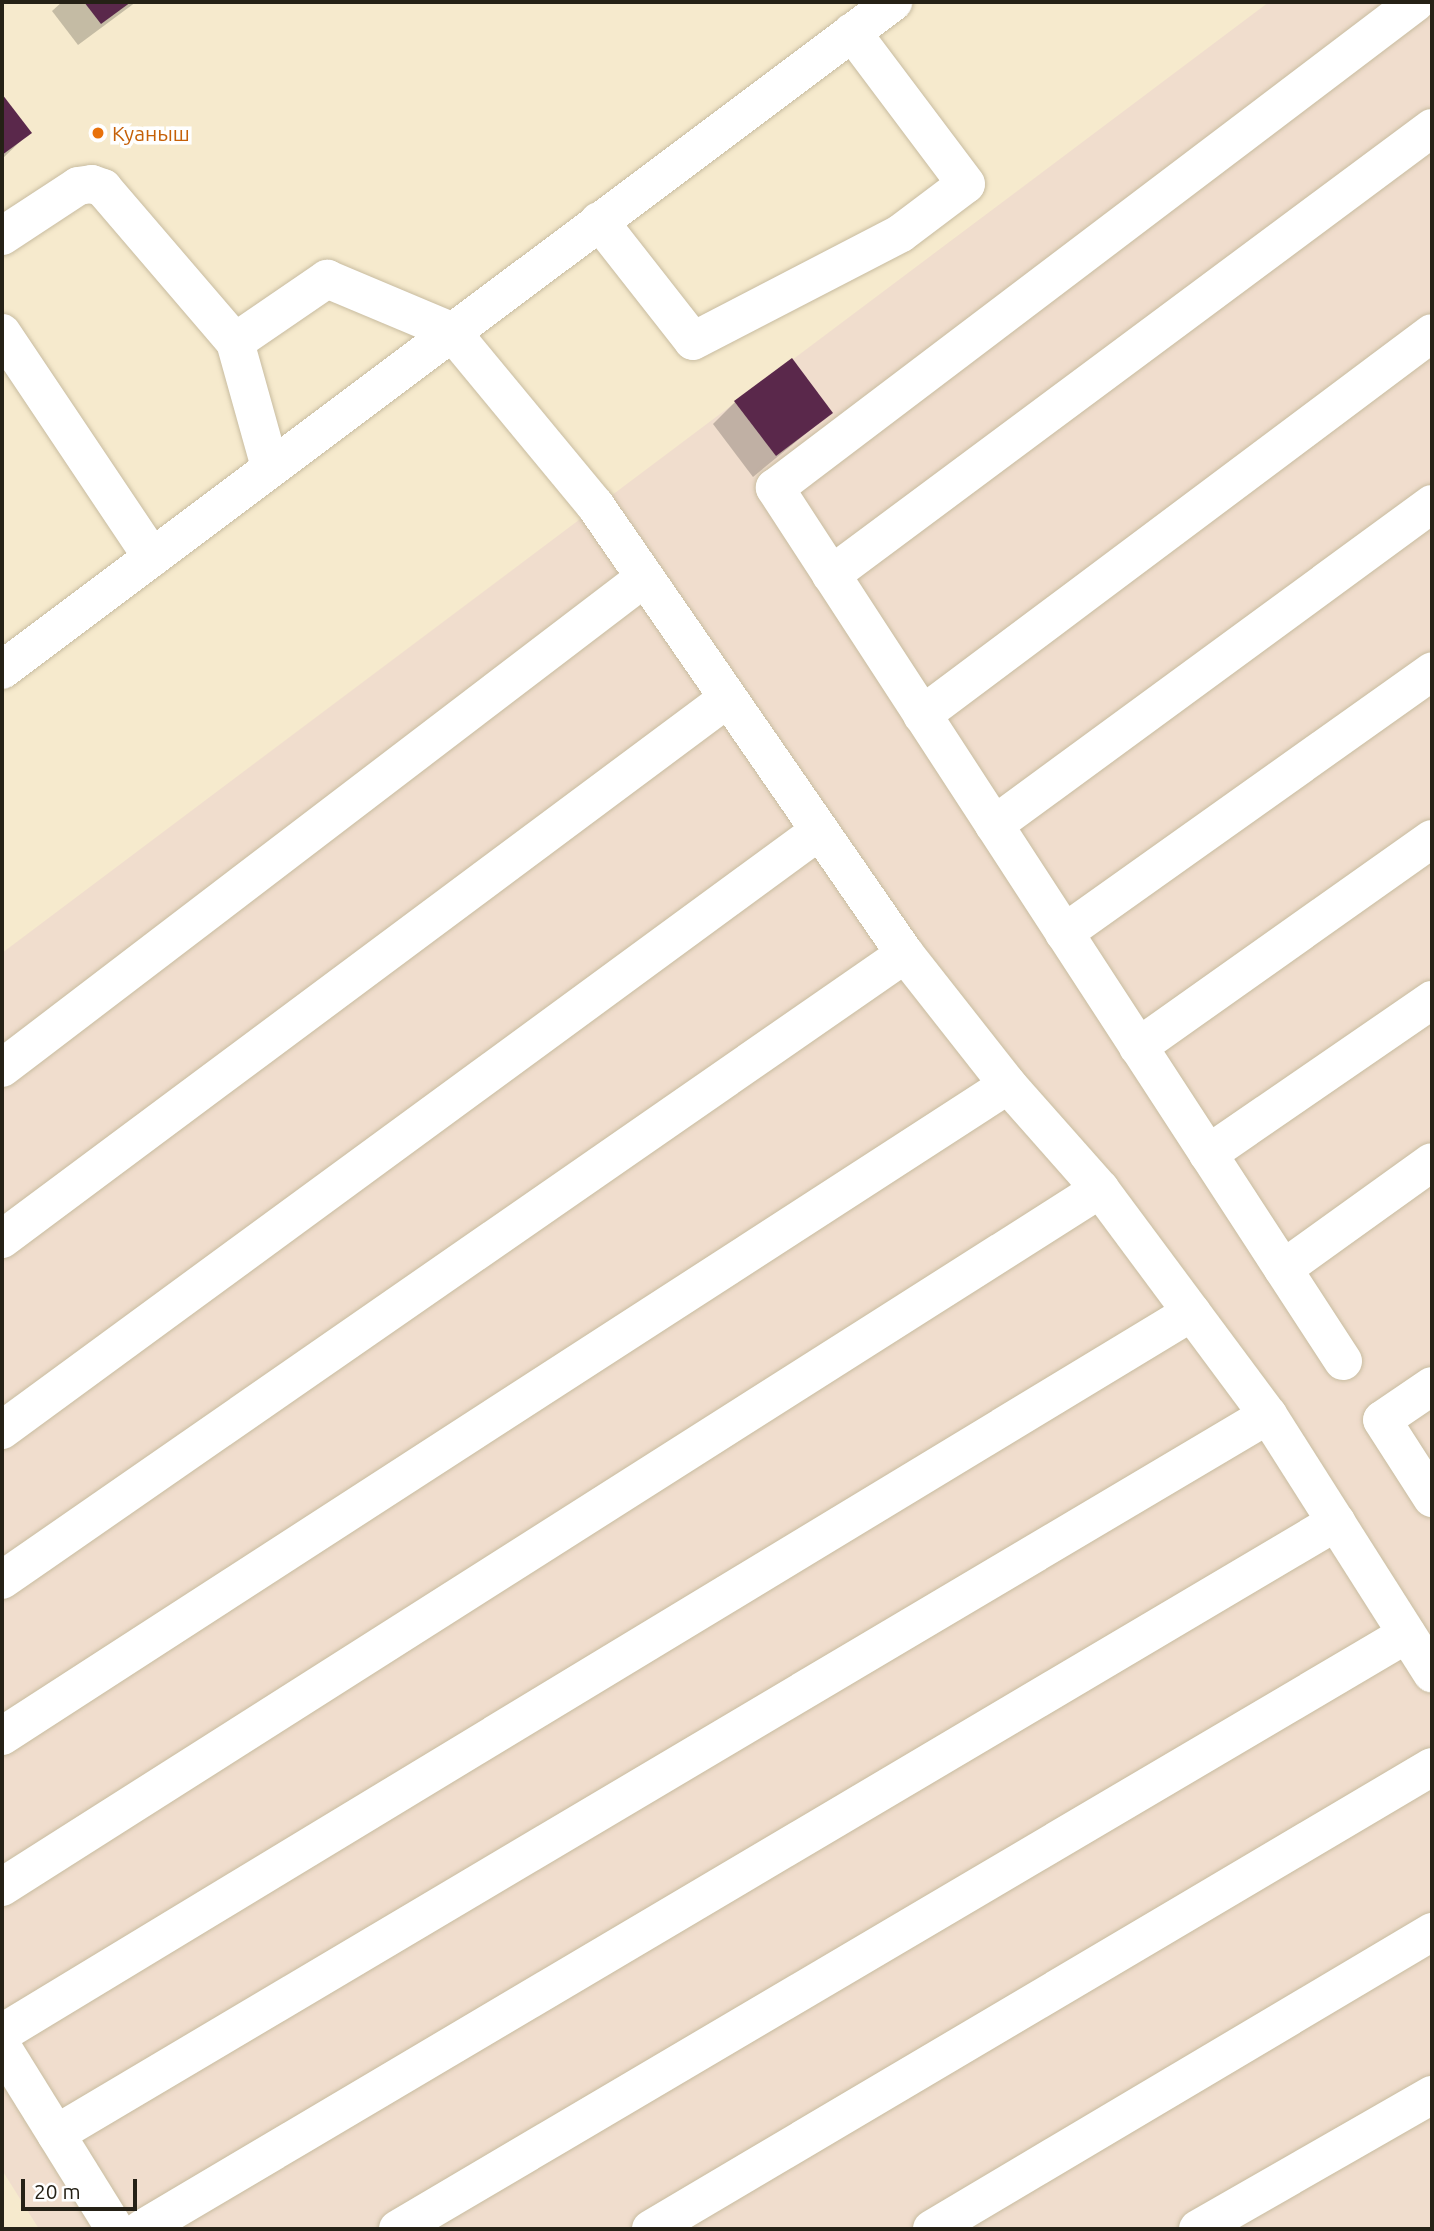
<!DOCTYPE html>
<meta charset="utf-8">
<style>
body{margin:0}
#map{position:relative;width:1434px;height:2231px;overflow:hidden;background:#f6eacd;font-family:Ubuntu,sans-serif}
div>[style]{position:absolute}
.industrial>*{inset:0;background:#f0ddcd}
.shadow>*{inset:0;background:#0003}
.building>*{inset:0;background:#5a284b}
.roads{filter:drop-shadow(0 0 2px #c8bca0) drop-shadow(0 0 2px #c8bca0)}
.minor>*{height:38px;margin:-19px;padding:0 19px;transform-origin:19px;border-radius:19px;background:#fff}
.highway>*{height:38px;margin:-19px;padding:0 19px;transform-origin:19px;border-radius:19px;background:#fff}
.dots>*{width:19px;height:19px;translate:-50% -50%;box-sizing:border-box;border:4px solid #fff;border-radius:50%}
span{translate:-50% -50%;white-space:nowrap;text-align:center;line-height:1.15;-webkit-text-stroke:7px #fff;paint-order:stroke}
.food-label{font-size:21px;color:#c56008}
.left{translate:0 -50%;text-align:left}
.frame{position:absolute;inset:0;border:4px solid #252116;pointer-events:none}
.scale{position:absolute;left:21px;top:2179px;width:116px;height:32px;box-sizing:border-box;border:4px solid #252116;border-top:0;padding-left:9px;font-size:21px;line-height:24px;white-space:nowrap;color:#252116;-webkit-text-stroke:5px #fff;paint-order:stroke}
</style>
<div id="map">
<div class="industrial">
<div style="clip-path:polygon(1269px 2px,1432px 2px,1432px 2229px,39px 2229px,2px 2170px,2px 953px)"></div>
</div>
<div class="shadow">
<div style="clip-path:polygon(62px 2px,136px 2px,78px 45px,52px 11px)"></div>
<div style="clip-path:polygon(2px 97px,29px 133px,2px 159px)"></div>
<div style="clip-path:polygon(735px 402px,831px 413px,753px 477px,713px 424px)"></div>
</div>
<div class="building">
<div style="clip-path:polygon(84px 2px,131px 2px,101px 24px)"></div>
<div style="clip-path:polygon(2px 94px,32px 133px,2px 155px)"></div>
<div style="clip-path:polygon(792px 358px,833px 413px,776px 456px,734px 401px)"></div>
</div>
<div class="roads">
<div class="minor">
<div style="left:599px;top:221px;width:152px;rotate:51.9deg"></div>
<div style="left:693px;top:341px;width:234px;rotate:-27.4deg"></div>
<div style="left:901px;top:233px;width:81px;rotate:-37deg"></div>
<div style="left:966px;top:184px;width:190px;rotate:-126.9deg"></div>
<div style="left:2px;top:236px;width:91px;rotate:-33.3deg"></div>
<div style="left:78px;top:186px;width:14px;rotate:-8deg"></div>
<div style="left:92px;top:184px;width:12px;rotate:20deg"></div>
<div style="left:103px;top:188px;width:203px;rotate:49.4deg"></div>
<div style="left:2px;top:333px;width:270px;rotate:56.2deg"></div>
<div style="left:270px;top:467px;width:130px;rotate:-105.6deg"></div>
<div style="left:235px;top:342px;width:112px;rotate:-34.4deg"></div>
<div style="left:327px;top:279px;width:134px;rotate:22.8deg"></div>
<div style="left:451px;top:331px;width:226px;rotate:50.4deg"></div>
<div style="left:595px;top:505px;width:546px;rotate:55.38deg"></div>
<div style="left:905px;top:954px;width:167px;rotate:51.8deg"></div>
<div style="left:1008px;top:1085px;width:139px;rotate:48.5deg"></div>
<div style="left:1100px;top:1189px;width:282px;rotate:53.4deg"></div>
<div style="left:1268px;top:1415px;width:306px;rotate:57.6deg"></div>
<div style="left:831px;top:575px;width:749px;rotate:-36.64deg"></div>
<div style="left:922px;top:715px;width:637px;rotate:-36.83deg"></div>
<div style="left:994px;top:825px;width:543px;rotate:-36.24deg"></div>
<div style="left:1064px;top:933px;width:452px;rotate:-35.4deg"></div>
<div style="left:1138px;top:1047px;width:360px;rotate:-35.3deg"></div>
<div style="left:2px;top:1068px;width:808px;rotate:-37.35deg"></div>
<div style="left:1208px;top:1154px;width:272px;rotate:-34.5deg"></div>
<div style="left:2px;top:1239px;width:904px;rotate:-36.68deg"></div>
<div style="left:1283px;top:1269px;width:183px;rotate:-35.7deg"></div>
<div style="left:1343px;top:1361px;width:1042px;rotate:-123.05deg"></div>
<div style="left:775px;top:488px;width:804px;rotate:-37.17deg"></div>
<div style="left:1432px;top:1386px;width:60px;rotate:145.8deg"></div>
<div style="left:1382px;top:1420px;width:93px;rotate:57.3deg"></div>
<div style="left:2px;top:1430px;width:1012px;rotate:-36.24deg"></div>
<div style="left:2px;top:1580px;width:1099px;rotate:-34.73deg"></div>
<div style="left:2px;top:1736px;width:1198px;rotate:-32.91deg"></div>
<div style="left:2px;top:1887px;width:1301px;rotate:-32.44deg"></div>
<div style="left:2px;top:2033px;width:1391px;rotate:-31.21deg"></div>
<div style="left:2px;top:2047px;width:214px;rotate:58.2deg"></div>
<div style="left:56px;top:2134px;width:1409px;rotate:-30.68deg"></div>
<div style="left:142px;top:2229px;width:1388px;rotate:-30.63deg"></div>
<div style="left:398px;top:2229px;width:1171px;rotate:-30.53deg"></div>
<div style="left:651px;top:2229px;width:907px;rotate:-30.61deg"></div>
<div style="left:932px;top:2229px;width:582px;rotate:-30.71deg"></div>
<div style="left:1198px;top:2229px;width:270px;rotate:-29.8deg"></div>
</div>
<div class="highway">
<div style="left:2px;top:670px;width:1114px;rotate:-36.86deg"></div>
</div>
</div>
<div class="dots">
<div style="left:98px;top:133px;background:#e8710a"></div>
</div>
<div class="food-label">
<span class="left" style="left:112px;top:133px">Куаныш</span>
</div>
<div class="frame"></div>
<div class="scale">20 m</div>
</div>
